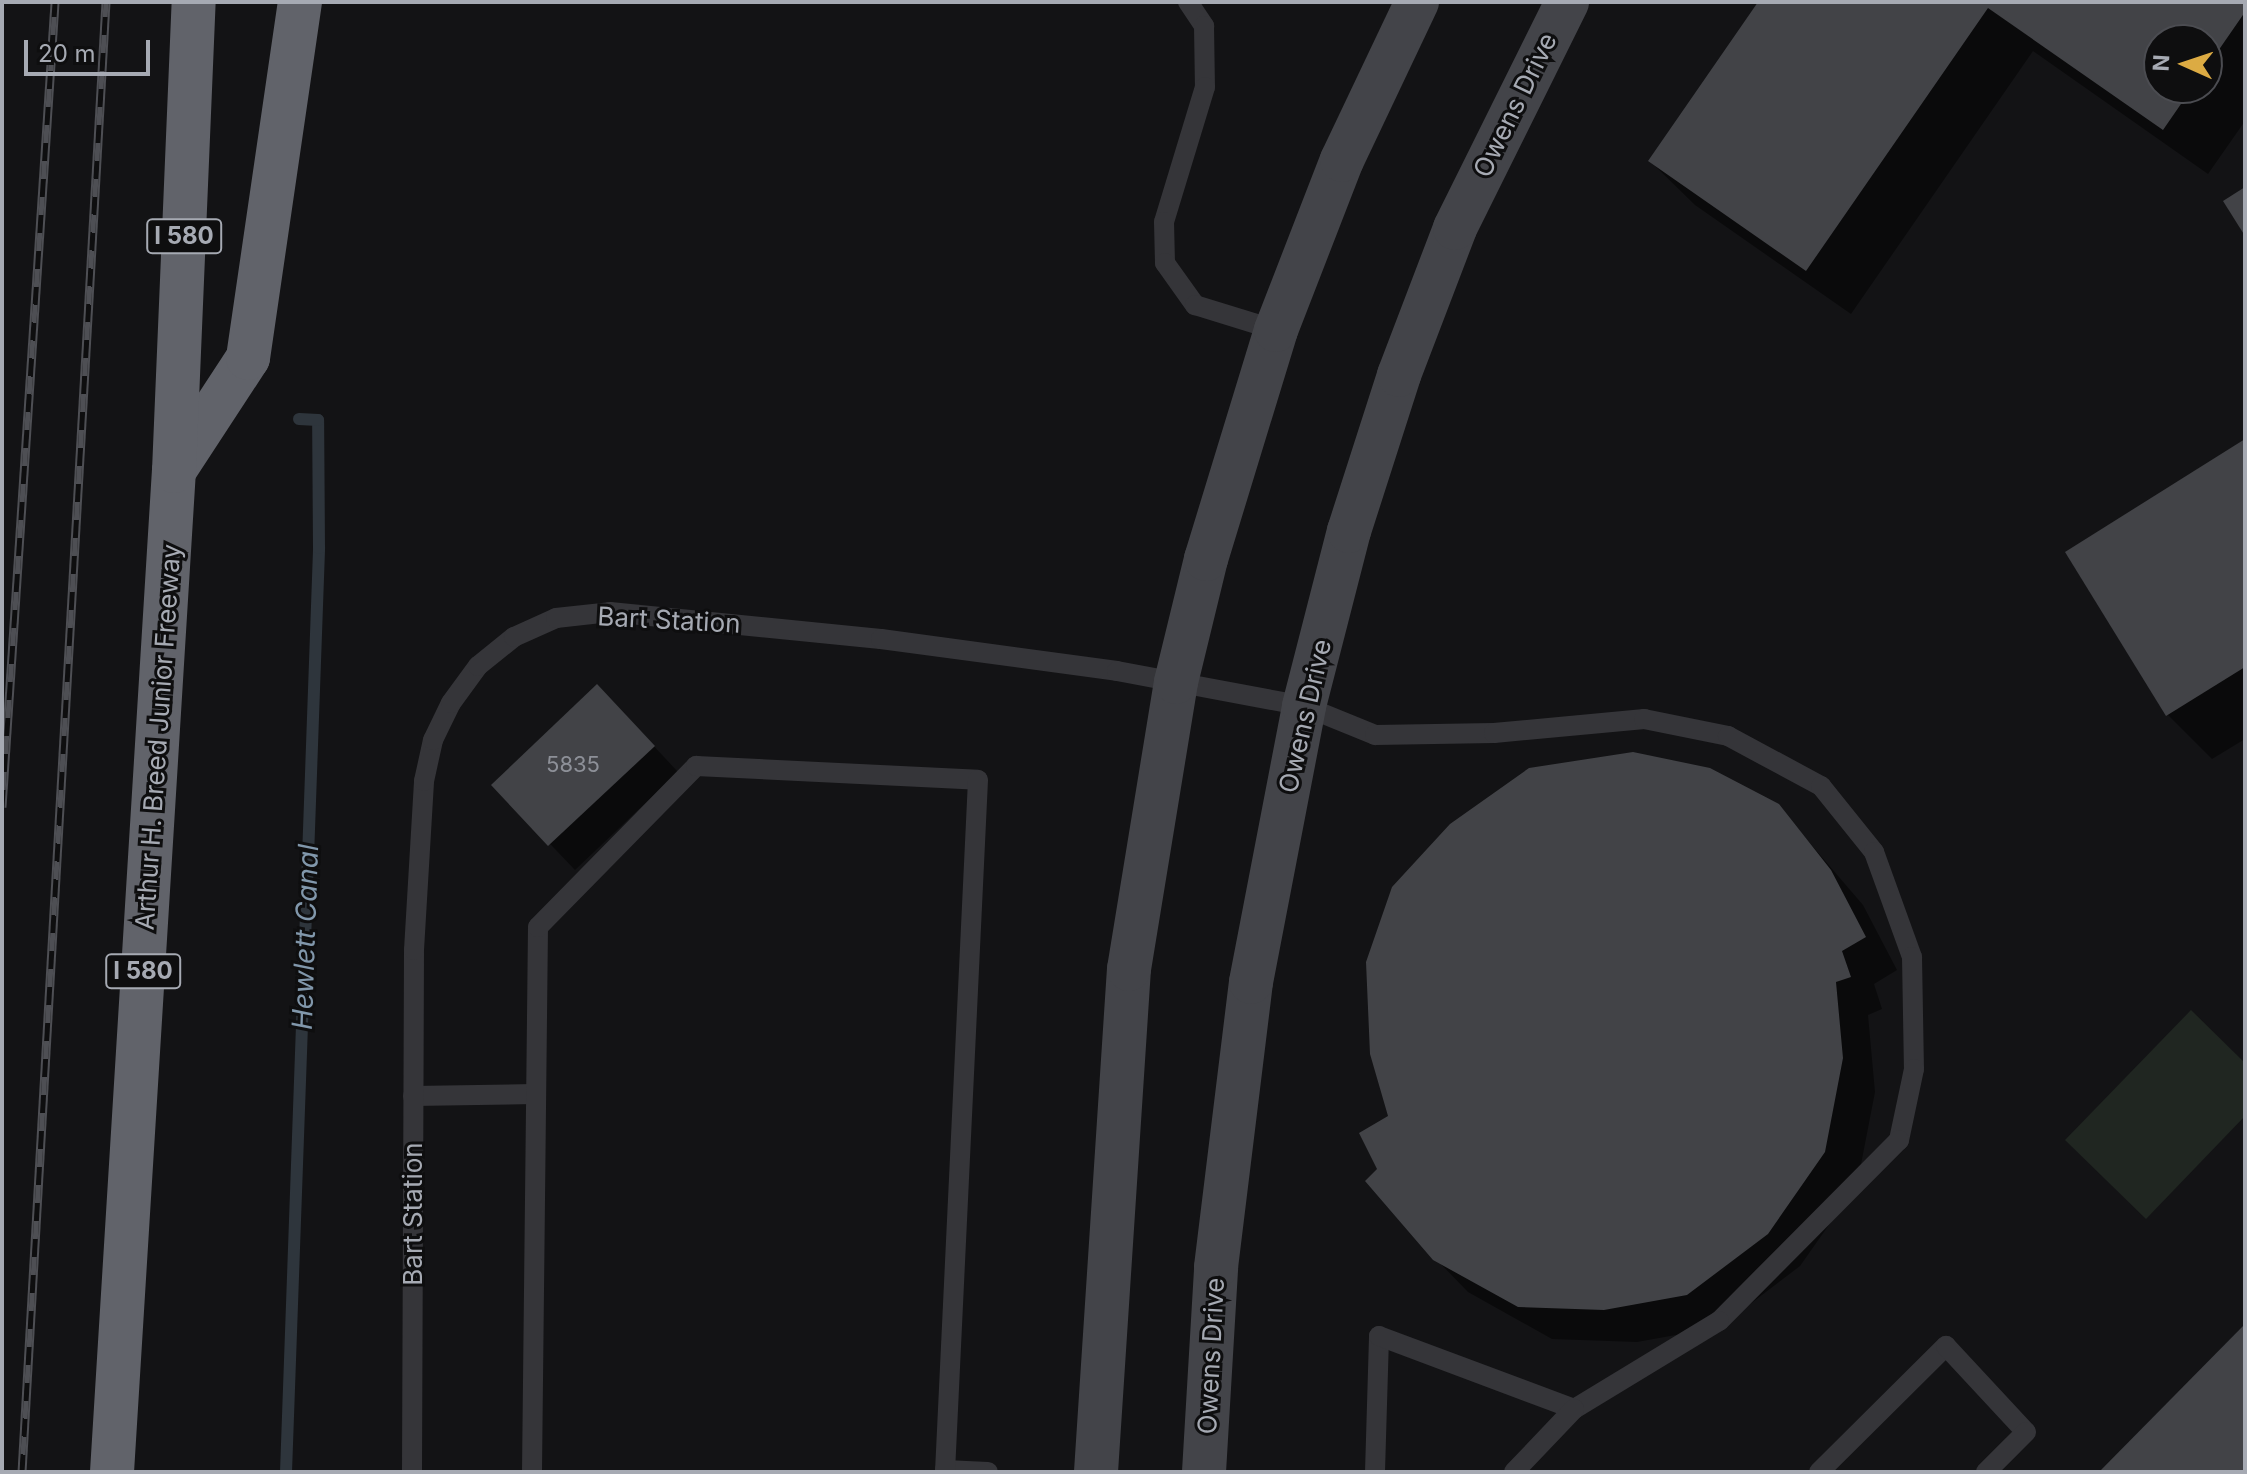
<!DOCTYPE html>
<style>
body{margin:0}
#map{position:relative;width:2247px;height:1474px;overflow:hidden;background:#131315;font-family:Inter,sans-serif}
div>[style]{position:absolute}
.green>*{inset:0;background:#202621}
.shadow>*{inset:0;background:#0007}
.stream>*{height:12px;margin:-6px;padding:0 6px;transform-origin:6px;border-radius:6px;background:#2e353c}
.building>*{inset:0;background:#424347}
.lane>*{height:20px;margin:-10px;padding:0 10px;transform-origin:10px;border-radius:10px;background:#353539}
.secondary>*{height:44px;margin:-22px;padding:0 22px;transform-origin:22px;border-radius:22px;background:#434449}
.highway>*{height:44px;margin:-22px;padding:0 22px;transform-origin:22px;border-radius:22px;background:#61636a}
.rail>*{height:9px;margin-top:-4.5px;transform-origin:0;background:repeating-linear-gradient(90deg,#0e0e0f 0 18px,#4e4f54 0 36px);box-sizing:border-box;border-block:2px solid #4e4f54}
span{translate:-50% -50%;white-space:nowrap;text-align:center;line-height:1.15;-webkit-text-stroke:6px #0e0e0f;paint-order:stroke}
.number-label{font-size:22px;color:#8d9098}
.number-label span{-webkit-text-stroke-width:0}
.shield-label span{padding:2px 6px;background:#0e0e0f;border:2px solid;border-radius:6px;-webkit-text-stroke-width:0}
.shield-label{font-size:24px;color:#a6aab3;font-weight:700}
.street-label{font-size:26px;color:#a6aab3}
.water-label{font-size:28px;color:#8197ab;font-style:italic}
.frame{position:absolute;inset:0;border:4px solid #a6aab3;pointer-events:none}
.north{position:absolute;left:2143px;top:24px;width:80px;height:80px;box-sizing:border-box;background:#0e0e0f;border:2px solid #4b4c51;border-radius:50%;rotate:273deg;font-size:22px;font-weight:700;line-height:32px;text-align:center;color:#a6aab3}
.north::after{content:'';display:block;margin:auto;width:28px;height:36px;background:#dcab43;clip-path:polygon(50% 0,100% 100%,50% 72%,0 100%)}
.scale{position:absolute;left:24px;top:40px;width:126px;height:36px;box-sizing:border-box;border:4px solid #a6aab3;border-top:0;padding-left:10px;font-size:24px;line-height:28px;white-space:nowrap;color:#a6aab3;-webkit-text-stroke:6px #0e0e0f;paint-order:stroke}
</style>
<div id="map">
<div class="green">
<div style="clip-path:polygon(2191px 1010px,2245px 1063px,2245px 1116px,2146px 1219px,2065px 1140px)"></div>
</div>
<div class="shadow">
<div style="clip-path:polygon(evenodd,1762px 2px,2245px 2px,2245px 121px,2208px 174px,2033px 51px,1851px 314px,1695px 205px,1650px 161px,1762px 2px,2159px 40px,2207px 40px,2207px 88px,2159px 88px,2159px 40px)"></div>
<div style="clip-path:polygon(2245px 441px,2245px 739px,2212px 759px,2168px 715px,2067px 552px)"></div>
<div style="clip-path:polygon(622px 712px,678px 772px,575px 870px,494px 785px)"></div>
<div style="clip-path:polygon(1778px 806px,1863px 905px,1897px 970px,1874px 984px,1882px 1009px,1868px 1015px,1875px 1092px,1857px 1185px,1800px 1266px,1720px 1327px,1637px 1342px,1552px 1339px,1468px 1292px,1435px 1258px,1380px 1170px,1391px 1117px)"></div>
</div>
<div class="stream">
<div style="left:286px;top:1472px;width:925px;rotate:-87.95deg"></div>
<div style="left:319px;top:548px;width:128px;rotate:-90.4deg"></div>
<div style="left:318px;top:420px;width:19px;rotate:-177deg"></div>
</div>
<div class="building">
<div style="clip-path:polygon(1758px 2px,2245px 2px,2245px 12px,2207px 67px,2207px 40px,2159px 40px,2159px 88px,2192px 88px,2163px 130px,1988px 8px,1806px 271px,1648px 161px)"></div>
<div style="clip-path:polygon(2245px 187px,2245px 236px,2223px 201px)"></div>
<div style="clip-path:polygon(2245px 439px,2245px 667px,2166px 716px,2065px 552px)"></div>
<div style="clip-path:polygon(597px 684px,655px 746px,548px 846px,491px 785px)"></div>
<div style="clip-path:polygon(1633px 752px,1710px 768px,1779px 804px,1831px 870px,1866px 937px,1842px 951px,1851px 977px,1836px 982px,1843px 1058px,1825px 1152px,1768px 1234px,1687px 1295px,1604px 1310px,1518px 1307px,1433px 1260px,1365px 1181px,1377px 1169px,1359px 1133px,1388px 1116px,1370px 1054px,1366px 962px,1392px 887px,1450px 824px,1529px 768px)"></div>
<div style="clip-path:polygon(2245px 1324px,2245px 1472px,2099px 1472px)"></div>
</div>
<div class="lane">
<div style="left:1188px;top:2px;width:29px;rotate:56deg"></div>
<div style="left:1204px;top:26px;width:61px;rotate:89.1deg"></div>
<div style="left:1205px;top:87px;width:141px;rotate:106.9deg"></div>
<div style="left:1164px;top:222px;width:41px;rotate:88.6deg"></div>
<div style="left:1165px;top:263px;width:52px;rotate:54.5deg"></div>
<div style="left:1195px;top:305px;width:85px;rotate:17.2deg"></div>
<div style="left:413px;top:1096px;width:122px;rotate:-0.9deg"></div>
<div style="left:945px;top:1470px;width:43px;rotate:2.7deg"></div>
<div style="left:412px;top:1472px;width:522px;rotate:-89.78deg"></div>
<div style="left:414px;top:950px;width:169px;rotate:-86.6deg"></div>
<div style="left:424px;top:781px;width:42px;rotate:-77.6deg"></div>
<div style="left:433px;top:740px;width:41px;rotate:-64.1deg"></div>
<div style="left:451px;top:703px;width:46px;rotate:-53.9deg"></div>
<div style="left:478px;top:666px;width:46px;rotate:-38.9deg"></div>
<div style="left:514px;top:637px;width:46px;rotate:-24.3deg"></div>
<div style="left:556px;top:618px;width:54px;rotate:-6.3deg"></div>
<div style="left:610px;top:612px;width:272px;rotate:5.7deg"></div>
<div style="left:881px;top:639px;width:238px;rotate:7.7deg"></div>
<div style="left:1117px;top:671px;width:190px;rotate:10.6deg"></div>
<div style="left:1304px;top:706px;width:77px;rotate:22.2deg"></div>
<div style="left:1375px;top:735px;width:119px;rotate:-1deg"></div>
<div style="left:1494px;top:733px;width:151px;rotate:-5.3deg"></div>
<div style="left:1644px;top:719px;width:86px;rotate:11.4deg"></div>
<div style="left:1728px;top:736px;width:106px;rotate:28.3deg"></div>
<div style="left:1821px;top:786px;width:85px;rotate:51.2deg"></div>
<div style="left:1874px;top:852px;width:112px;rotate:70.1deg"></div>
<div style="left:1912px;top:957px;width:112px;rotate:89deg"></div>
<div style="left:1914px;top:1069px;width:73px;rotate:101.9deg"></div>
<div style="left:1899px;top:1140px;width:255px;rotate:134.8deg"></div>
<div style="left:1719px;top:1321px;width:170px;rotate:148.7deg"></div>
<div style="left:532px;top:1472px;width:545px;rotate:-89.37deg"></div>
<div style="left:538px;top:927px;width:226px;rotate:-45.5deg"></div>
<div style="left:696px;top:766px;width:282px;rotate:2.8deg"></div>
<div style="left:978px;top:780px;width:693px;rotate:92.73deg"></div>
<div style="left:1375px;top:1472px;width:136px;rotate:-88.3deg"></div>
<div style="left:1379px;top:1336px;width:208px;rotate:20.5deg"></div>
<div style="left:1574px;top:1409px;width:87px;rotate:133.6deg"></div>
<div style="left:1819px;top:1472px;width:179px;rotate:-44.8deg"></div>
<div style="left:1946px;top:1346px;width:117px;rotate:47.1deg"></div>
<div style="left:2026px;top:1432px;width:57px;rotate:135deg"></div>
</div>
<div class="secondary">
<div style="left:1096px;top:1472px;width:504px;rotate:-86.25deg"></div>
<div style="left:1129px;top:969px;width:291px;rotate:-80.7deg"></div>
<div style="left:1176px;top:682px;width:127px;rotate:-76.3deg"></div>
<div style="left:1206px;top:559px;width:239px;rotate:-73deg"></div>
<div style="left:1276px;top:330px;width:182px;rotate:-68.8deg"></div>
<div style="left:1342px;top:160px;width:175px;rotate:-64.6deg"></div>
<div style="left:1204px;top:1472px;width:205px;rotate:-86.6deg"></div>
<div style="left:1216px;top:1267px;width:287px;rotate:-83deg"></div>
<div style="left:1251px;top:982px;width:281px;rotate:-79.1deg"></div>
<div style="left:1304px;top:706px;width:181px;rotate:-75.6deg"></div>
<div style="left:1349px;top:531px;width:164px;rotate:-72.2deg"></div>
<div style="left:1399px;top:375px;width:157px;rotate:-69.1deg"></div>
<div style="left:1455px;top:228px;width:252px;rotate:-63.6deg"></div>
</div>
<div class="highway">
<div style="left:174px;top:471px;width:135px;rotate:-56.8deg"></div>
<div style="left:248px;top:358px;width:360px;rotate:-81.7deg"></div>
<div style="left:112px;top:1472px;width:1003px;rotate:-86.46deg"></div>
<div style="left:174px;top:471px;width:469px;rotate:-87.6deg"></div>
</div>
<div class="rail">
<div style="left:2px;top:807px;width:807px;rotate:-86.23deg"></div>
<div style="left:22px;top:1472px;width:1472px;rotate:-86.73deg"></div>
</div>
<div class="number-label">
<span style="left:573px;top:765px">5835</span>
</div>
<div class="shield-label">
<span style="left:184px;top:236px">I 580</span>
<span style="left:143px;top:971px">I 580</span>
</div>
<div class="street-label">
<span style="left:1515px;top:105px;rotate:-64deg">Owens Drive</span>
<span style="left:669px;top:620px;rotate:3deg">Bart Station</span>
<span style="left:1305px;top:716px;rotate:-77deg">Owens Drive</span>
<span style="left:158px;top:737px;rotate:-86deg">Arthur H. Breed Junior Freeway</span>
<span style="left:413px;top:1214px;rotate:-90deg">Bart Station</span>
<span style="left:1211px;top:1356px;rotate:-87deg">Owens Drive</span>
</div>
<div class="water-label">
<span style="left:305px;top:937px;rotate:-88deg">Hewlett Canal</span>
</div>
<div class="frame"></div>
<div class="north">N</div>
<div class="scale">20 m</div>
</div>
